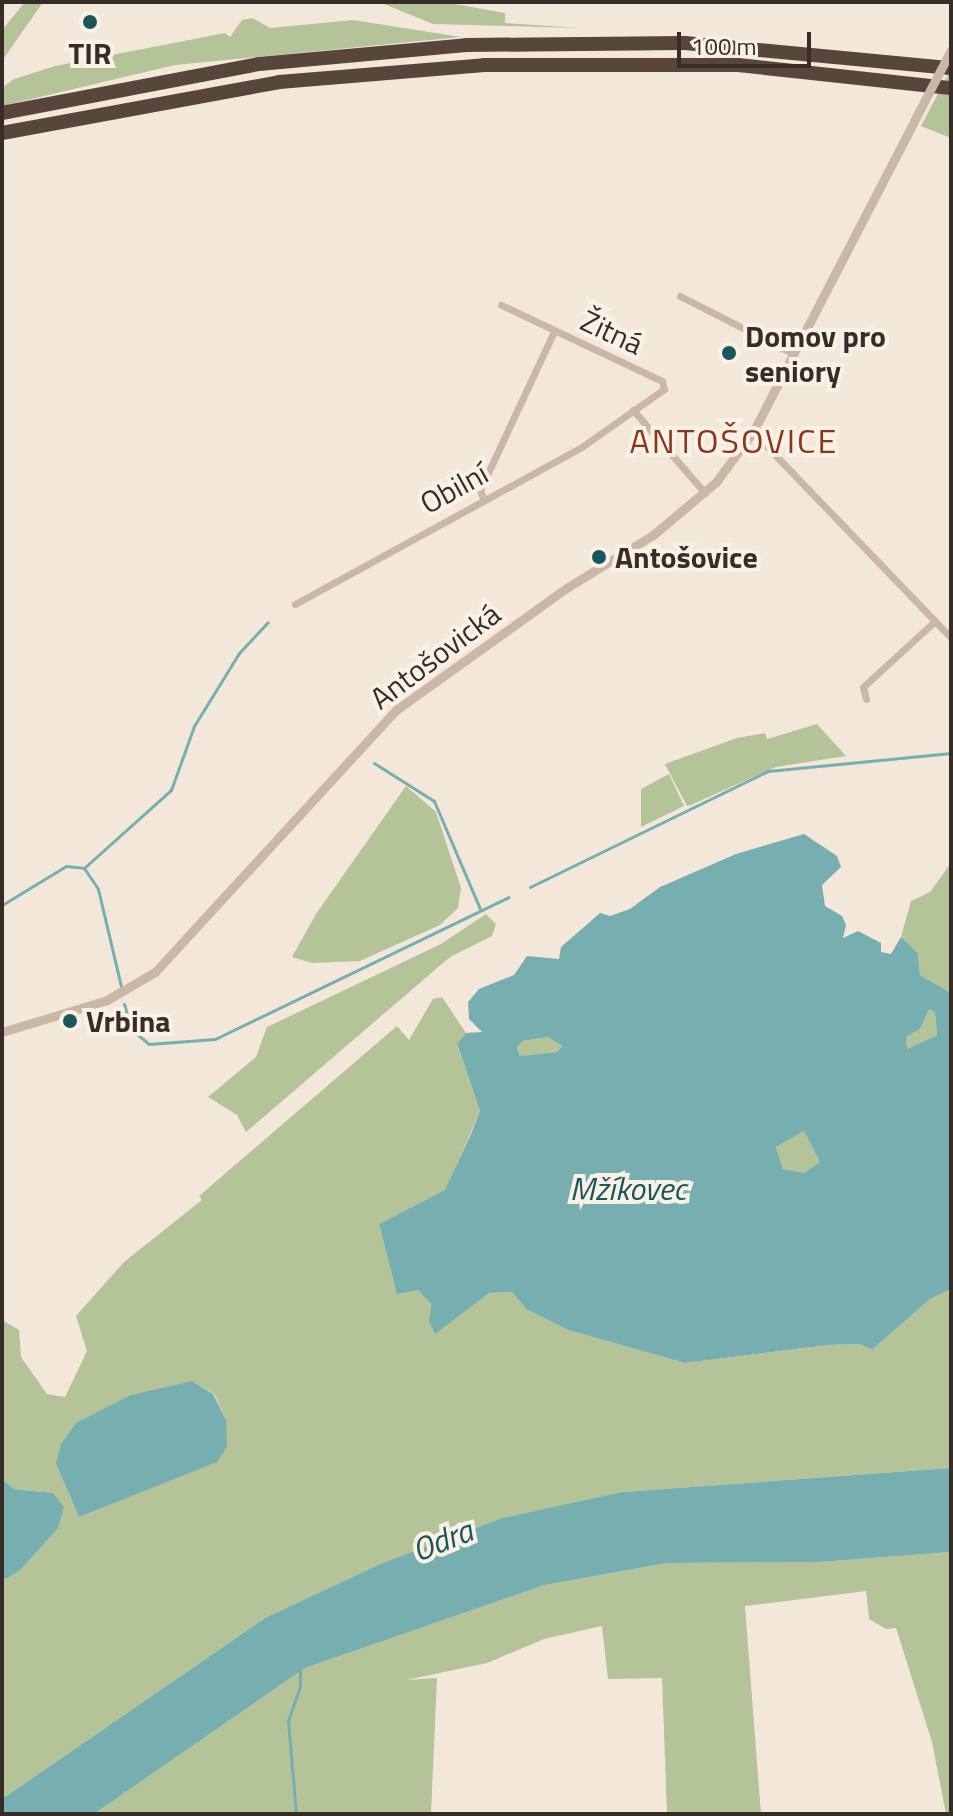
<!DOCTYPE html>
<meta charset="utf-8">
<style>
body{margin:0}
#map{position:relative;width:953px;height:1816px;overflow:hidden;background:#f3e7da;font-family:"Titillium Web",sans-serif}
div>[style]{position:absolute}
.green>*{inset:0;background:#b5c399}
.water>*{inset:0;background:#77afb1}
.stream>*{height:3px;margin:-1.5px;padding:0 1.5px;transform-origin:1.5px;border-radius:1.5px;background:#77afb1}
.minor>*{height:7px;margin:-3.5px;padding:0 3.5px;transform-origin:3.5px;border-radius:3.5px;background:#cbb7a5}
.tertiary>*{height:9px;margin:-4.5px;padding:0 4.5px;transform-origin:4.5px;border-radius:4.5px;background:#cbb7a5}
.motorway>*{height:14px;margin:-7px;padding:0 7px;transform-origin:7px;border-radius:7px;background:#58463d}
.tertiary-bridge>*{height:9px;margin:-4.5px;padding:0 4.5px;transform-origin:4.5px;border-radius:4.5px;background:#cbb7a5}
.dots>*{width:22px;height:22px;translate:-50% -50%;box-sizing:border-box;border:4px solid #faf1e6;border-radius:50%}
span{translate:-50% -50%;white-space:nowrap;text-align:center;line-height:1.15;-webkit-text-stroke:8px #faf1e6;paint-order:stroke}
.poi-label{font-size:30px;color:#372c27;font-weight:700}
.left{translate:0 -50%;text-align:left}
.street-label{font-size:30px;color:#372c27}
.water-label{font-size:32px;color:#1a565a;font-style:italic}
.quarter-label{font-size:34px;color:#8a361c;letter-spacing:2px}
.frame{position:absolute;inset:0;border:4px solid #372c27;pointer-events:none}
.scale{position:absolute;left:677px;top:32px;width:134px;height:36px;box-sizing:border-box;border:4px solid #372c27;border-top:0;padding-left:10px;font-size:24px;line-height:28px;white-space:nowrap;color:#372c27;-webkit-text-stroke:6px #faf1e6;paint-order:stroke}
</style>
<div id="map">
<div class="green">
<div style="clip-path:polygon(25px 2px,43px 2px,2px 61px,2px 30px)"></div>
<div style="clip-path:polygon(379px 2px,444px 2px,505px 13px,505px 23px,580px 28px,433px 24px)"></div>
<div style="clip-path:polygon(252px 18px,270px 28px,353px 20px,461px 37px,175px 65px,2px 106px,2px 88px,14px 79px,55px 66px,225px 33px,230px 37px,242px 20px)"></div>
<div style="clip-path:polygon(951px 69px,951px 138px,921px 126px)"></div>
<div style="clip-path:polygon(817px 724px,846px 756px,776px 767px,691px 805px,687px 806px,665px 764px,737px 738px,765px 733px,767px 739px)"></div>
<div style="clip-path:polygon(669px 774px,684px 806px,641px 827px,641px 789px)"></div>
<div style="clip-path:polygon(406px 786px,436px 812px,461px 888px,458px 908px,440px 925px,360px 961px,312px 963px,292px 957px,316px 914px)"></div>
<div style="clip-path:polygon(951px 863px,951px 993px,920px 975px,918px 953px,901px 937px,911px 901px,930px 892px)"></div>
<div style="clip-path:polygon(486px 914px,496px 924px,492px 936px,450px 957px,246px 1132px,237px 1115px,208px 1097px,256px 1057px,267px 1027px,441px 944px)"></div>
<div style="clip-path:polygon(evenodd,442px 997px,466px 1033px,457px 1045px,480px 1111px,446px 1190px,379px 1224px,397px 1293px,418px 1289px,431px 1304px,429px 1321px,465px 1309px,489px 1293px,512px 1292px,526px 1309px,568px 1330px,685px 1363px,827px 1345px,859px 1344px,872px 1350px,930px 1299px,951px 1289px,951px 1468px,622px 1492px,503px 1519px,380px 1564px,265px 1618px,2px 1799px,2px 1581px,19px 1571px,53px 1493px,14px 1489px,2px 1479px,2px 1320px,19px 1330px,21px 1357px,47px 1394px,65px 1397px,87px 1351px,76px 1316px,124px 1262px,202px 1200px,199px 1196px,397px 1026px,409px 1040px,433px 999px,442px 997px,192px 1381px,214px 1394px,226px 1420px,147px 1489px,79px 1517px,56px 1464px,192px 1381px)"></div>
<div style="clip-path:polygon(929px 1008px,935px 1012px,937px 1035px,907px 1049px,906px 1037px,920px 1029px)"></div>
<div style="clip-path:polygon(548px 1037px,562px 1046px,557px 1052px,520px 1056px,517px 1047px,523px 1041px)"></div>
<div style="clip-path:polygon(804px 1130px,820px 1162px,804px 1173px,783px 1169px,776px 1147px)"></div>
<div style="clip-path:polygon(951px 1552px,951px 1814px,946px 1814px,932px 1742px,896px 1628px,886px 1629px,869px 1619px,866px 1591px,745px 1606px,761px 1814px,667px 1814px,662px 1678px,608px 1679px,602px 1626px,544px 1639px,487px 1663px,406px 1680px,437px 1678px,431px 1814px,94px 1814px,305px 1668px,545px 1585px,667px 1563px,820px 1562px)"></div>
</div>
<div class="water">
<div style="clip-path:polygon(evenodd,804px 834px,837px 856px,841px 867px,822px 885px,825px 906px,842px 916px,846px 925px,843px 938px,858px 931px,881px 943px,881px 952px,891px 954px,901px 937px,918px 953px,920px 975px,951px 993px,951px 1289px,930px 1299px,872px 1350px,859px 1344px,828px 1345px,685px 1363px,568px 1330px,526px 1309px,512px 1292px,489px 1293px,435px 1334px,429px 1321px,431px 1304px,418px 1290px,397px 1294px,379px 1224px,445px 1190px,471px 1134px,480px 1111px,457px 1044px,466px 1033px,482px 1032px,469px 1019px,468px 1002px,479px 989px,514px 975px,527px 956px,559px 959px,561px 947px,600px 913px,610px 916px,630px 909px,660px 887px,736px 854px,804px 834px,929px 1009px,935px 1012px,937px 1035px,907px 1049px,906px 1037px,920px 1029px,929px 1009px,804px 834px,548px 1037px,562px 1046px,557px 1052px,520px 1056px,517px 1047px,523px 1041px,548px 1037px,804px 834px,804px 1131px,820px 1162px,804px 1173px,783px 1169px,776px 1147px,804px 1131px)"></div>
<div style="clip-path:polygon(192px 1381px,213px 1394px,226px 1420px,227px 1447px,217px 1462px,79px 1517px,56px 1464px,61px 1444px,76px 1423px,131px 1395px)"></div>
<div style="clip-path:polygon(951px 1468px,951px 1552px,820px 1562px,667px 1563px,545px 1585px,305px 1668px,94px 1814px,2px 1814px,2px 1799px,265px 1618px,380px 1564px,503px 1518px,622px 1492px)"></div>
<div style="clip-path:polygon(2px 1479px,14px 1489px,53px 1493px,64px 1507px,58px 1528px,19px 1571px,2px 1581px)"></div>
</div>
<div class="stream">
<div style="left:374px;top:763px;width:71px;rotate:32.3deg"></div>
<div style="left:434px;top:801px;width:117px;rotate:66.9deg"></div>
<div style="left:84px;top:868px;width:117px;rotate:-41.9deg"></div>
<div style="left:171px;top:790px;width:68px;rotate:-70.2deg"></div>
<div style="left:194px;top:726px;width:86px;rotate:-58.3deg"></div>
<div style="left:239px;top:653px;width:42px;rotate:-46.9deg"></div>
<div style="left:530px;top:887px;width:265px;rotate:-26deg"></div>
<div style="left:768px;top:771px;width:184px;rotate:-5.6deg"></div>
<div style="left:2px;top:905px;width:75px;rotate:-31.4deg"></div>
<div style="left:66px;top:866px;width:18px;rotate:6deg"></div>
<div style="left:84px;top:868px;width:25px;rotate:56deg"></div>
<div style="left:98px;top:889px;width:100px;rotate:76.7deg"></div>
<div style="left:124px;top:1004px;width:26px;rotate:74deg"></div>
<div style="left:131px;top:1029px;width:23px;rotate:40deg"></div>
<div style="left:149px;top:1044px;width:66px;rotate:-4.3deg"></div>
<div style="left:215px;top:1039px;width:326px;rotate:-25.8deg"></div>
<div style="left:296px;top:1814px;width:93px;rotate:-94.9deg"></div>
<div style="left:288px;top:1721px;width:36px;rotate:-71deg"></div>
<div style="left:300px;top:1687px;width:19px;rotate:-90deg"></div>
</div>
<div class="minor">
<div style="left:680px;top:296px;width:128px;rotate:27deg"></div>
<div style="left:633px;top:410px;width:110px;rotate:49.1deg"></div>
<div style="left:753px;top:432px;width:286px;rotate:46.1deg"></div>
<div style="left:483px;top:498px;width:9px;rotate:-111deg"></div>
<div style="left:480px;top:490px;width:175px;rotate:-65deg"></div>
<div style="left:295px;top:604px;width:328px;rotate:-28.7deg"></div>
<div style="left:583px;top:446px;width:99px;rotate:-35.1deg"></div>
<div style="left:664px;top:389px;width:8px;rotate:-104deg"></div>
<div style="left:662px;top:381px;width:178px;rotate:-154.7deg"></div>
<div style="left:866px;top:699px;width:12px;rotate:-104deg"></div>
<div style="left:863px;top:687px;width:98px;rotate:-42.5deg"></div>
</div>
<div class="tertiary">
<div style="left:2px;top:1032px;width:110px;rotate:-16.9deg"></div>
<div style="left:107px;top:1000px;width:56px;rotate:-30.3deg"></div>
<div style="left:155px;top:972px;width:356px;rotate:-47.4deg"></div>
<div style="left:396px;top:710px;width:211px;rotate:-35.6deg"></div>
<div style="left:568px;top:587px;width:100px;rotate:-31.5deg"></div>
<div style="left:653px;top:535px;width:82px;rotate:-40.1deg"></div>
<div style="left:716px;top:482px;width:62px;rotate:-53.5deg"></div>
<div style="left:753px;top:432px;width:350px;rotate:-62.6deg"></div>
</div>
<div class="motorway">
<div style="left:2px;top:113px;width:262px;rotate:-10.8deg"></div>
<div style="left:259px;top:64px;width:208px;rotate:-5.2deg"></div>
<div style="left:466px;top:45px;width:219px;rotate:-0.5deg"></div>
<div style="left:685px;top:43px;width:267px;rotate:5.4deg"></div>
<div style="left:2px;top:133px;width:282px;rotate:-10.4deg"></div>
<div style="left:279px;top:82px;width:206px;rotate:-4.7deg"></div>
<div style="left:484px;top:65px;width:254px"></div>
<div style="left:738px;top:65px;width:214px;rotate:6.2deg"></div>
</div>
<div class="tertiary-bridge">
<div style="left:914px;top:121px;width:80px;rotate:-62.5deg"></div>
</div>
<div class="dots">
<div style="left:90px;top:22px;background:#1a565a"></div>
<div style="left:729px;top:353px;background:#1a565a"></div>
<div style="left:599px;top:557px;background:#1a565a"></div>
<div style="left:70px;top:1021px;background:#1a565a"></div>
</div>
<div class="poi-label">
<span style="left:90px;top:53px">TIR</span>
<span class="left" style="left:745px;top:353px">Domov pro<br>seniory</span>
<span class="left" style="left:615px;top:557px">Antošovice</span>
<span class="left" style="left:86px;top:1021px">Vrbina</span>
</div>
<div class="street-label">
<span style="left:612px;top:332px;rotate:25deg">Žitná</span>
<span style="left:454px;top:488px;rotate:-29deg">Obilní</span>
<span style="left:435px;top:656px;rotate:-37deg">Antošovická</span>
</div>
<div class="water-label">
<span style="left:628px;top:1188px">Mžíkovec</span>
<span style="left:442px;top:1540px;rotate:-22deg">Odra</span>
</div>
<div class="quarter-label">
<span style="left:734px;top:441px">ANTOŠOVICE</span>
</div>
<div class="frame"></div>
<div class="scale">100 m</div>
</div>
